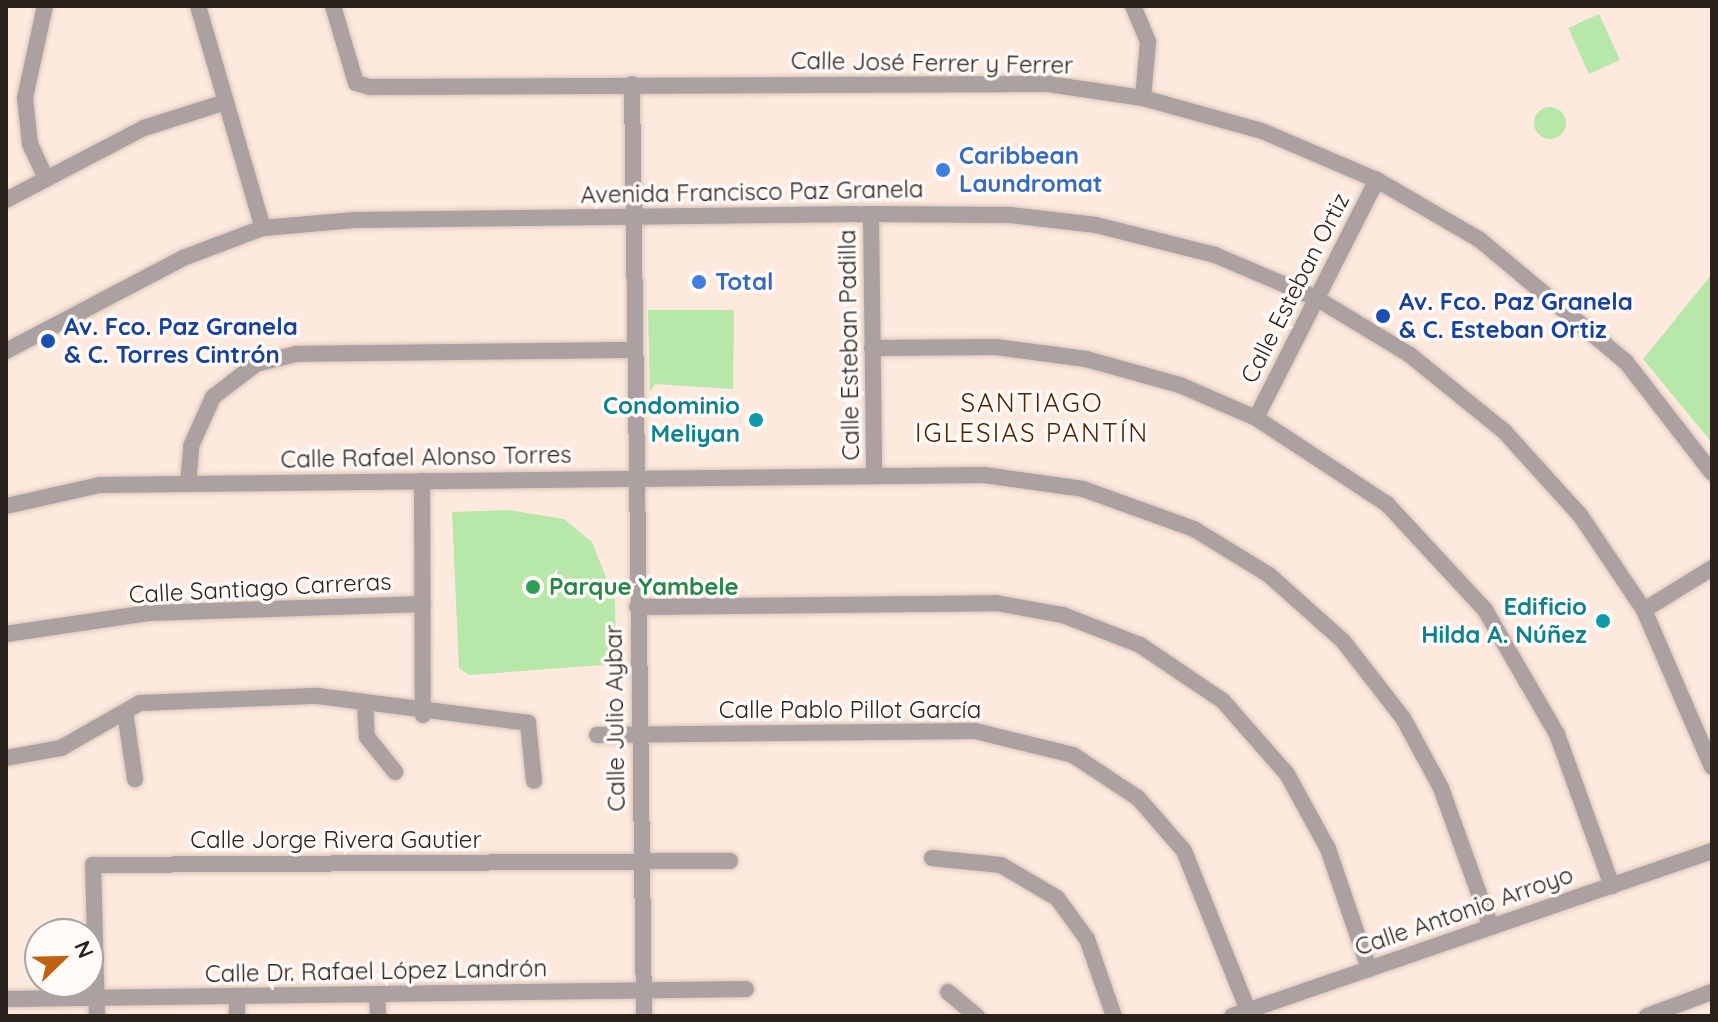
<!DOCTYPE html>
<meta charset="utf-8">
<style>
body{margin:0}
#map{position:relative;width:1718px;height:1022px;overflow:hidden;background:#fde9de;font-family:Quicksand,sans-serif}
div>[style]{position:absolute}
.green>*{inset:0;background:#b7e8aa}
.round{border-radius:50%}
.roads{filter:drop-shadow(0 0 2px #d7c5bb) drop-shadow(0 0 2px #d7c5bb)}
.street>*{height:16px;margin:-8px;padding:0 8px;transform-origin:8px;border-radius:8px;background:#aca0a1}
.dots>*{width:22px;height:22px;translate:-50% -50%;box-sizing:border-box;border:4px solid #fffaf7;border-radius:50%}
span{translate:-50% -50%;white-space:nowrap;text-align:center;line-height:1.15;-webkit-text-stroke:7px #fffaf7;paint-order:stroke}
.street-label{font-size:24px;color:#2b221d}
.shop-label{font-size:24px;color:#366cbe;font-weight:700}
.left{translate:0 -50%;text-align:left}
.transit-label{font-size:24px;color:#164399;font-weight:700}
.culture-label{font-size:24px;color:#0d838f;font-weight:700}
.right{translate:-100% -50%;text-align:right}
.leisure-label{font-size:24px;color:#27864d;font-weight:700}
.neighbourhood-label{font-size:26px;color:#512501;letter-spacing:2px}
.frame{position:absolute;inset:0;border:8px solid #2b221d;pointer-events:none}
.north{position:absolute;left:24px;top:918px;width:80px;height:80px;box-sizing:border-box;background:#fffaf7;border:2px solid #aaa4a0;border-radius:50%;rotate:67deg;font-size:22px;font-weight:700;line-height:32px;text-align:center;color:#2b221d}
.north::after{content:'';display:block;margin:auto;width:28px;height:36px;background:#bf6211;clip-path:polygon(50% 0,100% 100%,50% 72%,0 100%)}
</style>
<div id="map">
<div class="green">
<div style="clip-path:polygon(1599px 14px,1620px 60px,1589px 74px,1568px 28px)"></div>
<div class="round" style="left:1534px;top:107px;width:32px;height:32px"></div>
<div style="clip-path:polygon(1712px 274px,1712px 443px,1643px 359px)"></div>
<div style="clip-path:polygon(648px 310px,734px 310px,733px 389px,655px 384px,650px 392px)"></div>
<div style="clip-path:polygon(508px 510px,564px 519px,592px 542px,615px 600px,616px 664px,469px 675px,459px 668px,452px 512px)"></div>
</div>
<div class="roads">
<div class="street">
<div style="left:45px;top:6px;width:94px;rotate:102.3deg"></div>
<div style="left:25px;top:98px;width:46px;rotate:83.8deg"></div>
<div style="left:30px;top:144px;width:38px;rotate:65deg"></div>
<div style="left:198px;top:6px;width:231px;rotate:73.7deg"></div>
<div style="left:333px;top:6px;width:80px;rotate:73.4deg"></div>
<div style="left:356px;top:83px;width:15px;rotate:16deg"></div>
<div style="left:370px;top:87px;width:678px;rotate:-0.25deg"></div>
<div style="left:1048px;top:84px;width:96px;rotate:8.4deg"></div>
<div style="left:1143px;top:98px;width:123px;rotate:15.5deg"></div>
<div style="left:1262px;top:131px;width:125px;rotate:23.1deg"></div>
<div style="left:1377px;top:180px;width:119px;rotate:30.2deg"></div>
<div style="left:1480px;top:240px;width:190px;rotate:39.9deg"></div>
<div style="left:1626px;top:362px;width:140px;rotate:52.2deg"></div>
<div style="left:1133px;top:6px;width:39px;rotate:67deg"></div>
<div style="left:1148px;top:42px;width:56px;rotate:95.1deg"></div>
<div style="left:632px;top:84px;width:932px;rotate:89.26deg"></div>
<div style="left:6px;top:200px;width:156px;rotate:-27.6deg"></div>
<div style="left:144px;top:128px;width:86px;rotate:-17.6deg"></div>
<div style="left:871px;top:214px;width:262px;rotate:89.3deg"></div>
<div style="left:872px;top:348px;width:124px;rotate:-0.5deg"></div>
<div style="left:996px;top:347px;width:91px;rotate:7.6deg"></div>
<div style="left:1086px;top:359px;width:98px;rotate:15.5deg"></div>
<div style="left:1180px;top:385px;width:83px;rotate:23.5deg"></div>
<div style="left:1256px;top:418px;width:157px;rotate:33.3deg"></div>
<div style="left:1387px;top:504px;width:144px;rotate:47.2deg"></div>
<div style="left:1485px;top:610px;width:143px;rotate:59.9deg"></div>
<div style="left:1557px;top:734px;width:162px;rotate:70.1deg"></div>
<div style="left:6px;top:351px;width:200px;rotate:-27.7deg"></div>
<div style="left:183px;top:258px;width:85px;rotate:-20.6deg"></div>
<div style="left:263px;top:228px;width:92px;rotate:-5deg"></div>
<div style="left:355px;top:220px;width:516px;rotate:-0.67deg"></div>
<div style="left:871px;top:214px;width:139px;rotate:0.4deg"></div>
<div style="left:1010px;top:215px;width:87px;rotate:6.6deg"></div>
<div style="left:1096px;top:225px;width:123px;rotate:14.1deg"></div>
<div style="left:1215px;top:255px;width:110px;rotate:23.1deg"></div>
<div style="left:1316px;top:298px;width:110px;rotate:31.2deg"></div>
<div style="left:1410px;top:355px;width:121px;rotate:39deg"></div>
<div style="left:1504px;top:431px;width:113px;rotate:47.9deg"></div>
<div style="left:1580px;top:515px;width:115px;rotate:56deg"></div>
<div style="left:1644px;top:610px;width:171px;rotate:66.6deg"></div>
<div style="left:1256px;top:418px;width:267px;rotate:-63.1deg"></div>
<div style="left:422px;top:481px;width:234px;rotate:89.8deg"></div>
<div style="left:188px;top:484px;width:38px;rotate:-85deg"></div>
<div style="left:191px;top:446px;width:54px;rotate:-65.8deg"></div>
<div style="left:213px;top:397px;width:54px;rotate:-37.5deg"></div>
<div style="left:256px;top:364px;width:41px;rotate:-14deg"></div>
<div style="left:296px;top:354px;width:339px;rotate:-0.7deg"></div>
<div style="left:6px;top:506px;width:96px;rotate:-12.6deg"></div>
<div style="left:100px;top:485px;width:884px;rotate:-0.65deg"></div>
<div style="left:984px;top:475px;width:100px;rotate:8deg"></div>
<div style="left:1083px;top:489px;width:118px;rotate:19.8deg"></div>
<div style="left:1194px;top:529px;width:88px;rotate:31.5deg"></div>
<div style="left:1269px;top:575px;width:99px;rotate:41.7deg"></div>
<div style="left:1343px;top:641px;width:98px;rotate:52.1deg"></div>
<div style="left:1403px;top:718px;width:80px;rotate:61.5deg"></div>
<div style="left:1441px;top:788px;width:148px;rotate:70.2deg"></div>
<div style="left:637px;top:607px;width:359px;rotate:-0.6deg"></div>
<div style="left:996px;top:603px;width:68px;rotate:10.2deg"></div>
<div style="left:1063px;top:615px;width:83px;rotate:21.3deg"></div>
<div style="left:1140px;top:645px;width:100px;rotate:34deg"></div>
<div style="left:1223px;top:701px;width:97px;rotate:48.8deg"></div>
<div style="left:1287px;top:774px;width:85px;rotate:61.3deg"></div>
<div style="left:1328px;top:849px;width:127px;rotate:71.1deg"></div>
<div style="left:1644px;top:610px;width:80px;rotate:-31.7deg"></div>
<div style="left:6px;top:634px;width:144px;rotate:-8.4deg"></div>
<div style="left:148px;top:613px;width:275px;rotate:-1.9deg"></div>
<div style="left:365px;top:703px;width:34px;rotate:87deg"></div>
<div style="left:367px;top:737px;width:45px;rotate:51.3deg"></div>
<div style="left:125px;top:712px;width:68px;rotate:81.5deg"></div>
<div style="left:597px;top:735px;width:378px;rotate:-0.6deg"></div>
<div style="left:975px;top:731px;width:101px;rotate:13.8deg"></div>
<div style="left:1073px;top:755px;width:78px;rotate:33.5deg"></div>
<div style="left:1138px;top:798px;width:70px;rotate:49deg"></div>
<div style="left:1184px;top:851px;width:171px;rotate:68.1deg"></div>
<div style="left:6px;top:758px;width:56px;rotate:-10.3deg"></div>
<div style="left:61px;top:748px;width:91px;rotate:-29.7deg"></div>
<div style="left:140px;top:703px;width:178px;rotate:-2.3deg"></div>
<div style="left:318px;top:696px;width:212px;rotate:7.3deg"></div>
<div style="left:528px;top:723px;width:58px;rotate:84.1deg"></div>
<div style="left:932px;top:858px;width:69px;rotate:5.8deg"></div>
<div style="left:1001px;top:865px;width:65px;rotate:30.5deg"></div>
<div style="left:1057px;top:898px;width:51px;rotate:53.8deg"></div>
<div style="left:1087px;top:939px;width:82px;rotate:70.7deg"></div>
<div style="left:948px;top:992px;width:38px;rotate:40deg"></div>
<div style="left:377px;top:994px;width:22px;rotate:87deg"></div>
<div style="left:237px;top:997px;width:19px;rotate:90deg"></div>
<div style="left:6px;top:999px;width:740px;rotate:-0.77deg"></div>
<div style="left:97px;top:1016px;width:151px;rotate:-91.5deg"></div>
<div style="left:93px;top:865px;width:637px;rotate:-0.36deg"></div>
<div style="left:1232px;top:1016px;width:508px;rotate:-18.97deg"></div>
<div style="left:1647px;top:1016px;width:69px;rotate:-20.3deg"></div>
</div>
</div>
<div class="dots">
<div style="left:943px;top:170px;background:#3f7fe0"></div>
<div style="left:699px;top:282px;background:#3f7fe0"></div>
<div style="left:1383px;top:316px;background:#1a4fb4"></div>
<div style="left:48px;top:341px;background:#1a4fb4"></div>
<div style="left:756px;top:420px;background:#0f9aa8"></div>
<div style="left:533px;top:587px;background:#2e9e5b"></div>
<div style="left:1603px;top:621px;background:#0f9aa8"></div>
</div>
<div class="street-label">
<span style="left:932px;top:63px;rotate:1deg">Calle José Ferrer y Ferrer</span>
<span style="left:752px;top:192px;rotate:-1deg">Avenida Francisco Paz Granela</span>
<span style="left:1295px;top:288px;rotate:-63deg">Calle Esteban Ortiz</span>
<span style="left:849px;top:345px;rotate:-91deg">Calle Esteban Padilla</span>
<span style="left:426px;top:457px;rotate:-1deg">Calle Rafael Alonso Torres</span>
<span style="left:260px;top:588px;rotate:-3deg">Calle Santiago Carreras</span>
<span style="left:850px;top:710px">Calle Pablo Pillot García</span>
<span style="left:615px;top:718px;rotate:-91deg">Calle Julio Aybar</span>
<span style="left:336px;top:840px">Calle Jorge Rivera Gautier</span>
<span style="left:1464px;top:911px;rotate:-19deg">Calle Antonio Arroyo</span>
<span style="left:376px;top:971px;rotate:-1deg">Calle Dr. Rafael López Landrón</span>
</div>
<div class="shop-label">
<span class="left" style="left:959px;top:170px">Caribbean<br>Laundromat</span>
<span class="left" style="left:715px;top:282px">Total</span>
</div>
<div class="transit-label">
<span class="left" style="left:1399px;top:316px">Av. Fco. Paz Granela<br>&amp; C. Esteban Ortiz</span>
<span class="left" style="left:64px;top:341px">Av. Fco. Paz Granela<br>&amp; C. Torres Cintrón</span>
</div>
<div class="culture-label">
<span class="right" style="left:740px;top:420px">Condominio<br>Meliyan</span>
<span class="right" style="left:1587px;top:621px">Edificio<br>Hilda A. Núñez</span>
</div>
<div class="leisure-label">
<span class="left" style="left:549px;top:587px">Parque Yambele</span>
</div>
<div class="neighbourhood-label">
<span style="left:1032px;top:418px">SANTIAGO<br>IGLESIAS PANTÍN</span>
</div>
<div class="frame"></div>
<div class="north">N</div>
</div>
